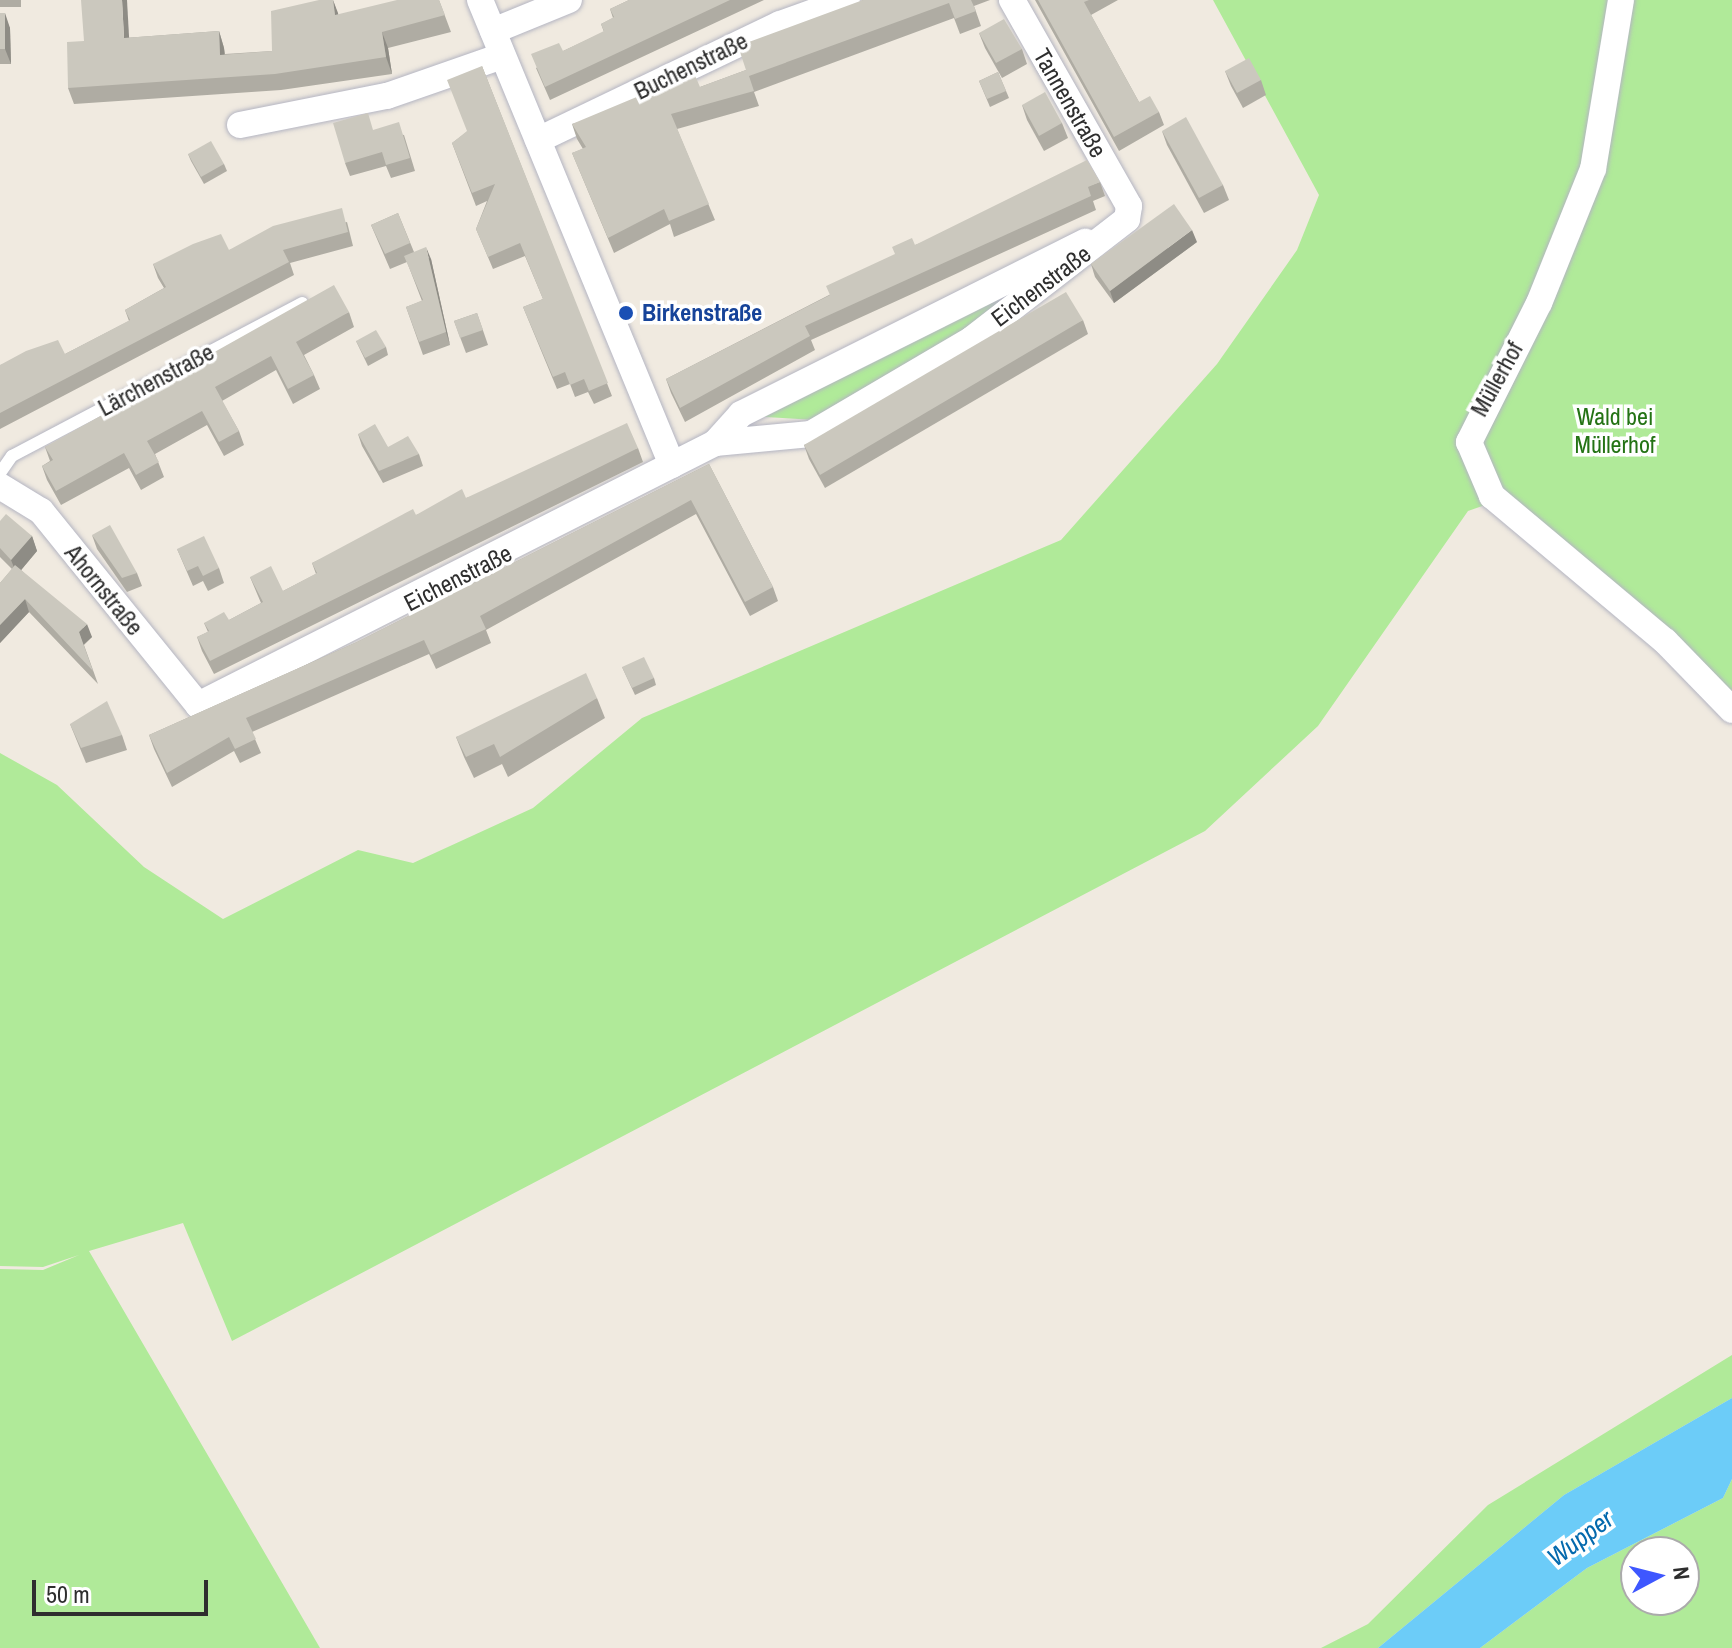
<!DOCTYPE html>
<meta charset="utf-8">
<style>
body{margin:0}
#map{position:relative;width:1732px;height:1648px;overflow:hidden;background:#f0eae0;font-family:"Archivo Narrow",sans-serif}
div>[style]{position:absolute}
.green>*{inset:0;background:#b0ea99}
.water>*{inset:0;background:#6cccf8}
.roads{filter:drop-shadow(0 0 2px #b4b5c2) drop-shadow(0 0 2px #b4b5c2)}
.service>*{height:12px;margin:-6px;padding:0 6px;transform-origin:6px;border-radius:6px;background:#fff}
.minor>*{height:26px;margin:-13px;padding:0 13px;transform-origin:13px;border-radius:13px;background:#fff}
.wall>*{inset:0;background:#afaca3}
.shaded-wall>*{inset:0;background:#8e8c85}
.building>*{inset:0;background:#cbc8be}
.dots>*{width:22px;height:22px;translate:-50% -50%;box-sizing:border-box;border:4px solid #fff;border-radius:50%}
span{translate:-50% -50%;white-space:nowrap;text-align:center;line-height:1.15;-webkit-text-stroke:7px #fff;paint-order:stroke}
.street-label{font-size:24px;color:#2e2e2e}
.transit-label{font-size:24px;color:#164399;font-weight:700}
.left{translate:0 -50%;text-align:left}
.park-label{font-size:24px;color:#247315}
.water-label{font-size:26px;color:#0369ad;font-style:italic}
.north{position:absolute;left:1620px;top:1536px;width:80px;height:80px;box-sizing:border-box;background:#fff;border:2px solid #ababab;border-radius:50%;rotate:83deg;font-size:22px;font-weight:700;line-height:32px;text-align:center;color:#2e2e2e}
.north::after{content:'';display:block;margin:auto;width:28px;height:36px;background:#3e57ff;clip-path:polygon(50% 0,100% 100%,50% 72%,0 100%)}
.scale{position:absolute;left:32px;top:1580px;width:176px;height:36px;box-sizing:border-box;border:4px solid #2e2e2e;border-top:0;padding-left:10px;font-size:24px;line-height:28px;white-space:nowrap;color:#2e2e2e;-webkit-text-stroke:6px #fff;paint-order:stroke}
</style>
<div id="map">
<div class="green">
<div style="clip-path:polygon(1213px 0,1732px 0,1732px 696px,1508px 497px,1468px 511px,1318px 726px,1205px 831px,232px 1341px,183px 1223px,89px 1251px,320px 1648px,0 1648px,0 1269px,43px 1270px,79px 1255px,43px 1267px,0 1266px,0 753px,57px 785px,144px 867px,223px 919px,358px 850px,413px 863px,533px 808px,642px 718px,1061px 540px,1217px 364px,1297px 250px,1319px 195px)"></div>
<div style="clip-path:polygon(1014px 281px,1023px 291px,928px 357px,815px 420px,750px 416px)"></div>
<div style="clip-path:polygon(1732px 1355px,1732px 1398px,1564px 1495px,1378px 1648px,1321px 1648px,1368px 1624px,1488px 1505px)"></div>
<div style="clip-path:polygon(evenodd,1732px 1479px,1732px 1648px,1480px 1648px,1587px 1568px,1723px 1498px,1732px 1479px,1636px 1552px,1684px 1552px,1684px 1600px,1636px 1600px,1636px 1552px)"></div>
</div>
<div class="water">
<div style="clip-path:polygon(1732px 1398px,1732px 1479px,1723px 1498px,1587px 1568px,1480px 1648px,1378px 1648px,1564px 1495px)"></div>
</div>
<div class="roads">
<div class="service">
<div style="left:0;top:473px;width:21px;rotate:-55deg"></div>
<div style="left:12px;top:456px;width:328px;rotate:-27.8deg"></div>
</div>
<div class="minor">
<div style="left:480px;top:0;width:503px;rotate:67.56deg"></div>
<div style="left:1621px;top:0;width:171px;rotate:99.4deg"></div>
<div style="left:1593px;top:169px;width:144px;rotate:111.9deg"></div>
<div style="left:1539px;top:303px;width:156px;rotate:116.7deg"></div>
<div style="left:1469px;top:442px;width:59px;rotate:66.9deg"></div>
<div style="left:1492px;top:496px;width:226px;rotate:40deg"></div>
<div style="left:1665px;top:641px;width:96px;rotate:45.8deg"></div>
<div style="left:493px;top:31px;width:82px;rotate:-22.2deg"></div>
<div style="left:240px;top:125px;width:150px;rotate:-11.2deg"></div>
<div style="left:387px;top:96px;width:122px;rotate:-19.2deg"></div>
<div style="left:538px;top:140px;width:268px;rotate:-25.6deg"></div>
<div style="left:780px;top:24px;width:71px;rotate:-19.7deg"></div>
<div style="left:715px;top:443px;width:39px;rotate:-48deg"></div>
<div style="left:741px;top:414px;width:385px;rotate:-26.6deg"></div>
<div style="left:0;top:486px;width:48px;rotate:31.4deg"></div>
<div style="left:41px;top:511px;width:250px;rotate:51deg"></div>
<div style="left:198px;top:705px;width:580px;rotate:-26.87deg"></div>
<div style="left:715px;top:443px;width:96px;rotate:-5.4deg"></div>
<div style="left:811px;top:434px;width:187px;rotate:-30.5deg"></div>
<div style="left:972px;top:339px;width:196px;rotate:-37.7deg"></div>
<div style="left:1127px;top:219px;width:13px;rotate:-81deg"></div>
<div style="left:1129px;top:206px;width:237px;rotate:-119.6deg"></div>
</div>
</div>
<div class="wall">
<div style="clip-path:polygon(0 0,21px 0,21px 7px,0 7px)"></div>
<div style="clip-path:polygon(333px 0,338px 15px,439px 0,451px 32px,388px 48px,392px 74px,281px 90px,74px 104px,68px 88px,84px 41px,219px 31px,224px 48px,225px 54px,272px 51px)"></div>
<div style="clip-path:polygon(629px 0,764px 0,550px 100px,536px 68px,563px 51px,604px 32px,601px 24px,613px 18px,610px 9px)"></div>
<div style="clip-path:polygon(863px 0,990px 0,974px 6px,981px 26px,960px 34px,954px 18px,754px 92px,759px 106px,677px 129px,715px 220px,674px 237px,670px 224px,614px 253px,572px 153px,583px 149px,577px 139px,572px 124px,700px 87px,746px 70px)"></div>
<div style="clip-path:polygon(1035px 0,1118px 0,1091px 15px,1139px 102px,1159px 112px,1164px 125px,1119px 151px)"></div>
<div style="clip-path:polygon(0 13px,10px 28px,11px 64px,0 64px)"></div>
<div style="clip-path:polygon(979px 33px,1022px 49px,1027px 64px,1002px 78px,985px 48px)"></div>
<div style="clip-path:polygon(482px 66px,612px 396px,594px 404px,588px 392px,575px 397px,570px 384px,557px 389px,523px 307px,543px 299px,525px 256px,493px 269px,476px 229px,487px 201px,476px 206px,452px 143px,467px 132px)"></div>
<div style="clip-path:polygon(1225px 71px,1261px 80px,1266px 95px,1243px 108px,1231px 86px)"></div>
<div style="clip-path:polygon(998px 72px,1009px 98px,990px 107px,979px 81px)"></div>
<div style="clip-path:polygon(1022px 105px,1062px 123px,1068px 138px,1044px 151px,1027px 120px)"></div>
<div style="clip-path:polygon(374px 130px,404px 135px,415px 171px,391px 178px,386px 166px,350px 176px,345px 163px)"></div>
<div style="clip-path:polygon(1162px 131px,1223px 185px,1229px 200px,1204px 213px,1167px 145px)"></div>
<div style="clip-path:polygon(188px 154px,224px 164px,227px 171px,204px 184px,191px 161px)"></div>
<div style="clip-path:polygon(1100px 182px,1105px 196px,1093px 201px,1096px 210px,811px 340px,815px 350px,685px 422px,671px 393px,666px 379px,829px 295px,915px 245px)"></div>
<div style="clip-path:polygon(398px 213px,414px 252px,431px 259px,450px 345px,423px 355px,406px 307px,422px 301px,407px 262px,390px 269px,371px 225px)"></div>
<div style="clip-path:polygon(347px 222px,353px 246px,290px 263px,294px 275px,0 429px,0 365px,65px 354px,129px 321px,125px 310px,164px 288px,158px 278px,153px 264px,229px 250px)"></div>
<div style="clip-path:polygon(1197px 242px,1114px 303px,1095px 277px,1091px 264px)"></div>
<div style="clip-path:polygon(349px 312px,354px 327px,304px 355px,314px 375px,320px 389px,293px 404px,276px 370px,222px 401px,239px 431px,244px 445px,224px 456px,207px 425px,155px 454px,164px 477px,141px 490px,129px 468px,61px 505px,47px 480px,42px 466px,50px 461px,45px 447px)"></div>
<div style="clip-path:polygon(477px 313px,488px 345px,466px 353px,454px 321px)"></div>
<div style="clip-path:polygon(1083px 320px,1088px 334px,825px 488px,809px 459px,804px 445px)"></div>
<div style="clip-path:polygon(356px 341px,386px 347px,388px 355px,368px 366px)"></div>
<div style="clip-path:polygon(358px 434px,388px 447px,419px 454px,423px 466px,383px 483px,362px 446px)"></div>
<div style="clip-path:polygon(638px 448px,643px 462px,214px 674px,202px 651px,197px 637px,208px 632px,204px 623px,229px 620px,261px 603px,250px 577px,283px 591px,316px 574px,312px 563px,416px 515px,466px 498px)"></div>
<div style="clip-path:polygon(709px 464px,773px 587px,778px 601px,750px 616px,696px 514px,486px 630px,491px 643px,436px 669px,429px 654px,252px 732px,261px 753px,240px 763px,234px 751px,172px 787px,154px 749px,149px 735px,357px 642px)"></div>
<div style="clip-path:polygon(0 521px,32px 536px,37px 551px,21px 570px,92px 637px,84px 645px,98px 684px,29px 612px,0 643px,0 583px,12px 569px,0 557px)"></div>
<div style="clip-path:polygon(92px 535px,137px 573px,142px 586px,127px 592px,97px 549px)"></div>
<div style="clip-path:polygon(177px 549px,219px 568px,224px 583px,208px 591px,203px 581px,193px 586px)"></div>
<div style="clip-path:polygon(622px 667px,654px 678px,656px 685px,635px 695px)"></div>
<div style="clip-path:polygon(597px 698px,605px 718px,508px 777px,502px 764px,474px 778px,464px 757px,456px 737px)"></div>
<div style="clip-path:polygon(70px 724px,122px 735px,127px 750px,86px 763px)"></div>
</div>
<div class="shaded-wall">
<div style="clip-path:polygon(122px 0,127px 0,130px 54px,124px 38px)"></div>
<div style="clip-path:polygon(333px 0,338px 13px,341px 32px,335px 15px)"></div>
<div style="clip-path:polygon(5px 13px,10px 28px,11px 64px,5px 49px)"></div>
<div style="clip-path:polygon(219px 31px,224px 48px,226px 71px,220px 55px)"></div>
<div style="clip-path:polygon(382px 32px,388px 48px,392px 74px,386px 57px)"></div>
<div style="clip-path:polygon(1192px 230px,1197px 242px,1114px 303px,1110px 291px)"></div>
<div style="clip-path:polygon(426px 247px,431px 259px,450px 345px,446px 332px)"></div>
<div style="clip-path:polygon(32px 536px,37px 551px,17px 575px,11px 560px)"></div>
<div style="clip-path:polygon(25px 599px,29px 612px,0 643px,0 625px)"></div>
<div style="clip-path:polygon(87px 624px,92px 637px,83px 645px,79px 632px)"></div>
</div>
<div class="building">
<div style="clip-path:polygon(81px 0,122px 0,124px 38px,219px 31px,220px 55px,272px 51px,271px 11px,319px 0,333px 0,335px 15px,397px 0,439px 0,445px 15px,382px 32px,386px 57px,275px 74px,68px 88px,67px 42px,84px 41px)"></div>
<div style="clip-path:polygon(629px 0,730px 0,545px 87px,531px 54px,559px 43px,563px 51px,604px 31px,601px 24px,614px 17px,610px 9px)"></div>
<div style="clip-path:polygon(863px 0,971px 0,976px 11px,955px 19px,949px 3px,749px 76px,754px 91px,671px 114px,709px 204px,669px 221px,664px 209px,608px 238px,572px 153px,586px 147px,572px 124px,694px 73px,700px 87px,746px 70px,738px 46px)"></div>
<div style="clip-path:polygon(1038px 0,1089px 0,1084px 2px,1139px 102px,1150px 96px,1159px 112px,1114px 137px)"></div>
<div style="clip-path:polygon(0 13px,5px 13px,5px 49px,0 49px)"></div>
<div style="clip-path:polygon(1004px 19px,1022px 49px,996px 63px,979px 33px)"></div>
<div style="clip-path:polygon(1249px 58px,1261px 80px,1237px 93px,1225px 71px)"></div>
<div style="clip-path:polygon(482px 66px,608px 383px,589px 391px,584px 379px,570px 385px,565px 372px,553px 377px,523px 307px,543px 299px,520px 243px,488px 257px,476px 229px,495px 184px,472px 193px,452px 143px,467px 131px,447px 80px)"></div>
<div style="clip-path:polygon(998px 72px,1006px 91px,987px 99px,979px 81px)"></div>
<div style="clip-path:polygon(1045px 92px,1062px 123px,1039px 136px,1022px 105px)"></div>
<div style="clip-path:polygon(368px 113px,373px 130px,399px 122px,410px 158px,386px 165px,382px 152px,345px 163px,333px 123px)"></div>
<div style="clip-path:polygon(1186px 117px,1223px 185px,1199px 198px,1162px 131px)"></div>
<div style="clip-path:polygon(211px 141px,224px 164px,201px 177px,188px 154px)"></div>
<div style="clip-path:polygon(1087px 160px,1100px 182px,1088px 187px,1091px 196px,805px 326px,810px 336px,680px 408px,666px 379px,830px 295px,826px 286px,895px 254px,892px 247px,912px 238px,915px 245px)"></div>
<div style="clip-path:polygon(1174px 204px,1192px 230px,1110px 291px,1091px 264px)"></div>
<div style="clip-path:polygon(342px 208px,348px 232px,283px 250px,289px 262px,0 413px,0 365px,26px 351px,58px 340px,65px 354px,130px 320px,125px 310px,166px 287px,153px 264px,193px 244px,221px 234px,229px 250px,273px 226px)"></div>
<div style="clip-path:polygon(398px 213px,410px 243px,385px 254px,371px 225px)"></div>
<div style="clip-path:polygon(426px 247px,446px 332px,419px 342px,406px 307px,423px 300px,404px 256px)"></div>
<div style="clip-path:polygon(334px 285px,349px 312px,296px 342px,314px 375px,288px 389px,271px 356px,215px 387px,239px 431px,219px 442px,202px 411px,147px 441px,159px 462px,136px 475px,124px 453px,56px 491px,42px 466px,53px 460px,45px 447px)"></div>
<div style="clip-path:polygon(1066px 292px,1083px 320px,820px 475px,804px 445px)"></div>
<div style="clip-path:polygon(477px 313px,483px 330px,460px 338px,454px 321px)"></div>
<div style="clip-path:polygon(376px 330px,386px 347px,365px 358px,356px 341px)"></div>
<div style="clip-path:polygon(627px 423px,638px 448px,210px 661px,197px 637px,209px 631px,204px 623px,224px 612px,229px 620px,263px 602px,250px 577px,271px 566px,283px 591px,317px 573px,312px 563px,413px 509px,416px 515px,462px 489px,466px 498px)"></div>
<div style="clip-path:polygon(375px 424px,388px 447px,408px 436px,419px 454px,379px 471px,358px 434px)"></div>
<div style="clip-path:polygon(709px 464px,773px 587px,745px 602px,691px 500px,480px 616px,486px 629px,431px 655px,424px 640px,246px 718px,256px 739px,235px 749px,229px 737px,167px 773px,149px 735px,357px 642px)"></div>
<div style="clip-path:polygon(6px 514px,32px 536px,11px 560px,0 548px,0 521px)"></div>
<div style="clip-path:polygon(110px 525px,137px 573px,122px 578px,92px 535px)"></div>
<div style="clip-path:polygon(204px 536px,219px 568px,203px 576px,198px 566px,187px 571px,177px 549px)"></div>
<div style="clip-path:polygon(15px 565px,87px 624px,79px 632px,93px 671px,25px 599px,0 625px,0 583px)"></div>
<div style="clip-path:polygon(644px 657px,654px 678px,632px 688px,622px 667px)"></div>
<div style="clip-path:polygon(586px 673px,597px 698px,500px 757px,494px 744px,466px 757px,456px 737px)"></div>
<div style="clip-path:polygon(107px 701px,122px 735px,81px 748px,70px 724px)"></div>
</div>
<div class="dots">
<div style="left:626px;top:313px;background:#1a4fb4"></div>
</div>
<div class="street-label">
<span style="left:691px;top:66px;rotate:-26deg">Buchenstraße</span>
<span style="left:1070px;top:103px;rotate:60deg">Tannenstraße</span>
<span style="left:1041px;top:286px;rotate:-37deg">Eichenstraße</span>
<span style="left:1497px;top:379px;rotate:-61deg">Müllerhof</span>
<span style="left:156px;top:380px;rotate:-28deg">Lärchenstraße</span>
<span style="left:458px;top:578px;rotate:-27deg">Eichenstraße</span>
<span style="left:104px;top:590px;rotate:51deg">Ahornstraße</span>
</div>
<div class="transit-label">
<span class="left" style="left:642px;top:313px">Birkenstraße</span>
</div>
<div class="park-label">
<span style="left:1615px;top:431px">Wald bei<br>Müllerhof</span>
</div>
<div class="water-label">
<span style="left:1580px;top:1538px;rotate:-37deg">Wupper</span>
</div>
<div class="north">N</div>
<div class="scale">50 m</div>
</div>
